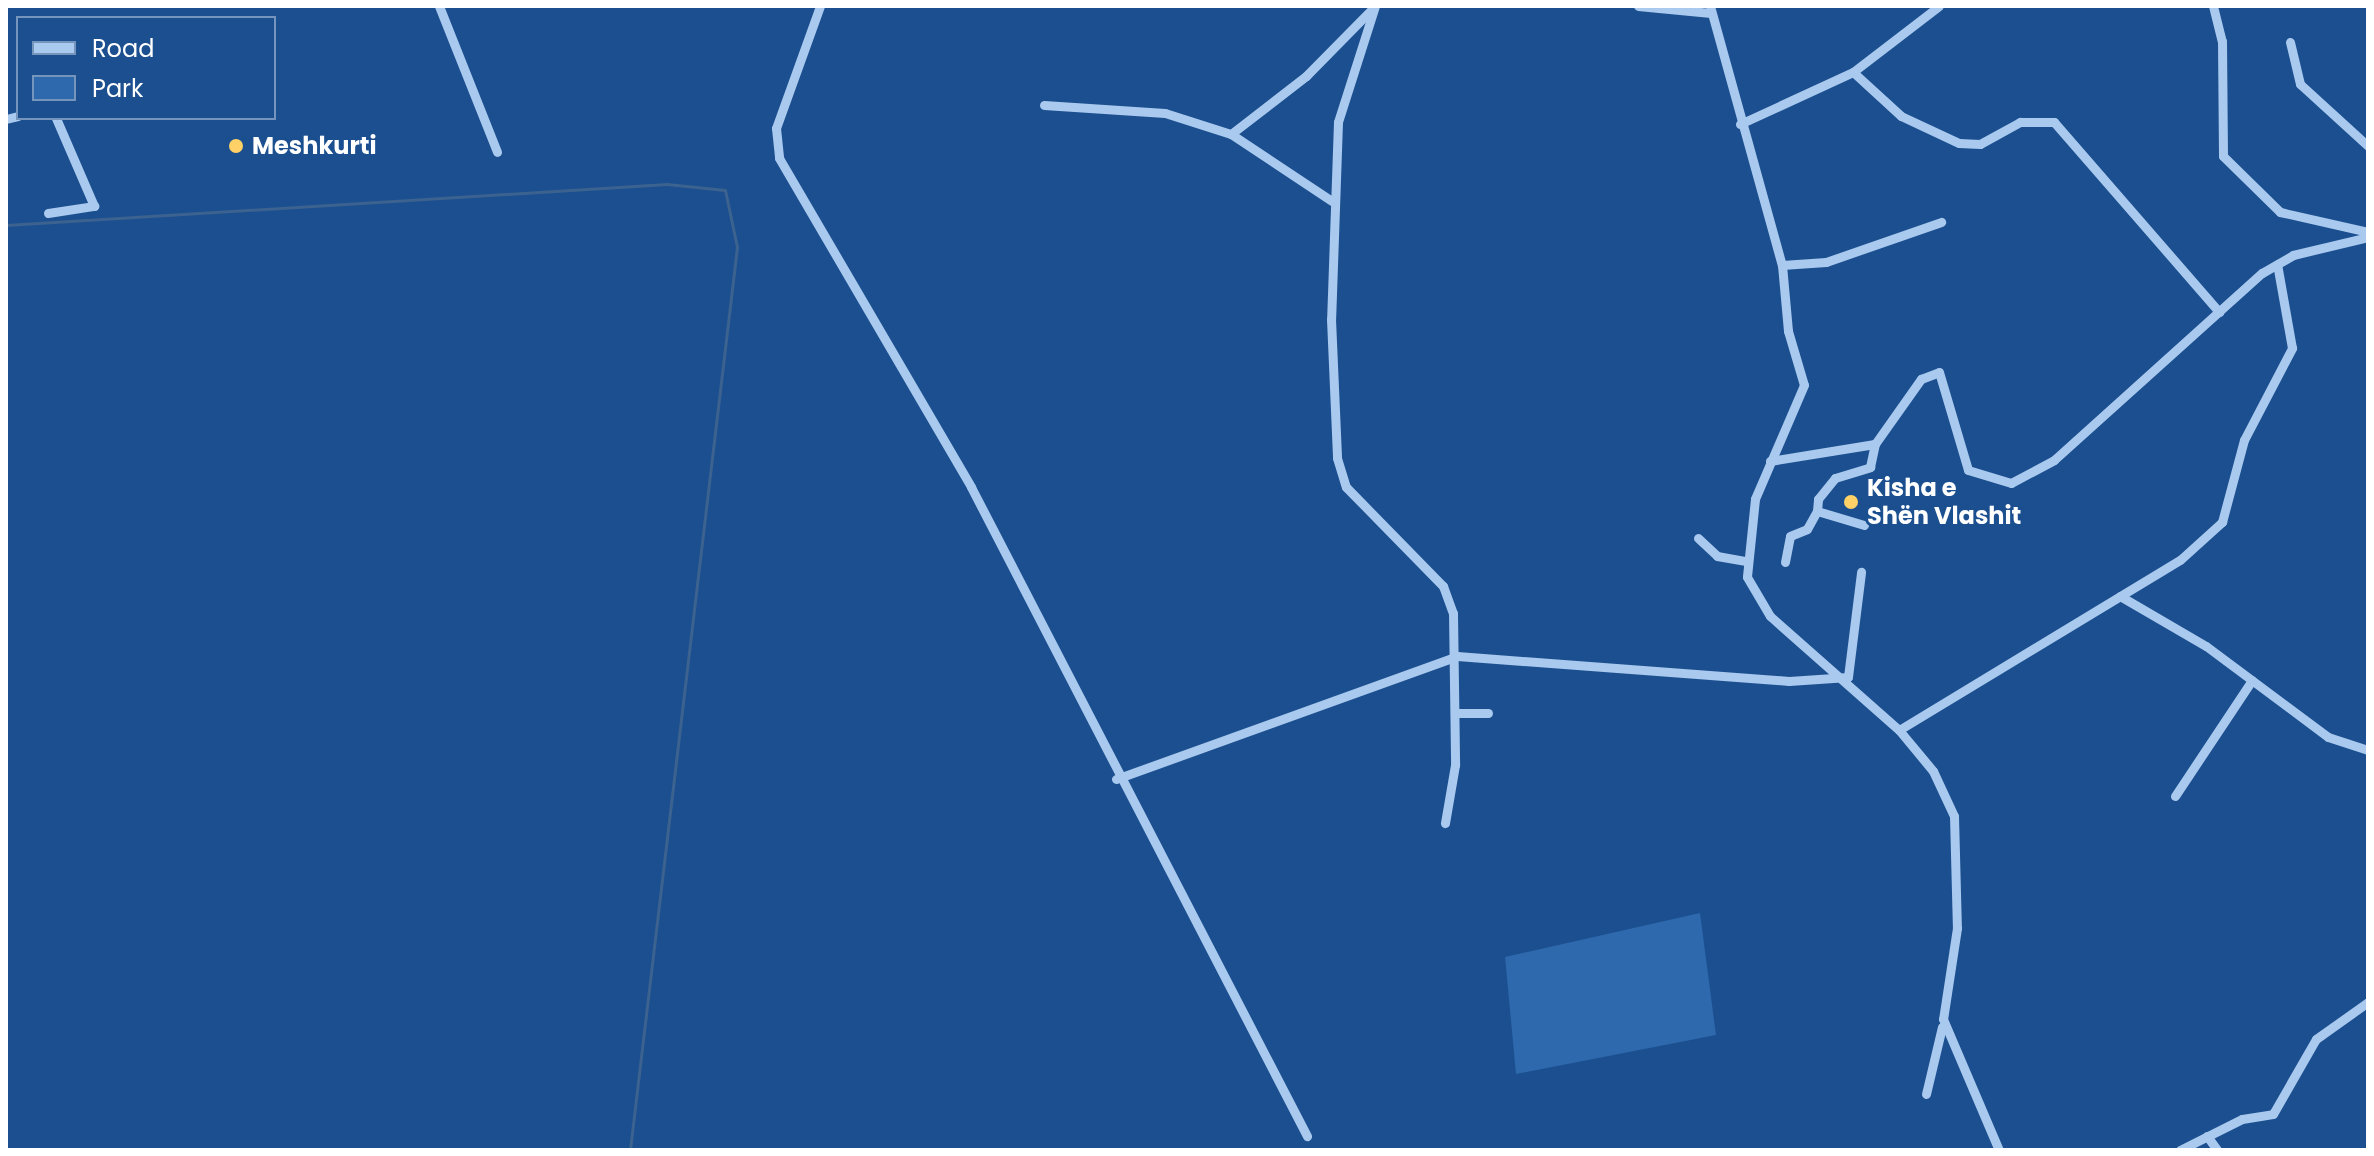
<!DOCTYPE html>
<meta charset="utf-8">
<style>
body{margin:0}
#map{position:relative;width:2374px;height:1156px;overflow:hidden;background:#1b4f8f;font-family:Poppins,sans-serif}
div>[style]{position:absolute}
.green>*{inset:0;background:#2e69ad}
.stream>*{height:3px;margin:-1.5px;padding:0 1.5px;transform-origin:1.5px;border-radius:1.5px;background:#3c6290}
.minor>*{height:9px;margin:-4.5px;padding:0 4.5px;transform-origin:4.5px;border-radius:4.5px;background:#a9c9ee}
.dots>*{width:22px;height:22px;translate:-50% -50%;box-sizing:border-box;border:4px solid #1b4f8f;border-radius:50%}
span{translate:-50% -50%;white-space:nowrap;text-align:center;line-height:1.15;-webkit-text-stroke:6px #1b4f8f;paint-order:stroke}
.poi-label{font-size:24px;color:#fff;font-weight:700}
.left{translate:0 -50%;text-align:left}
.frame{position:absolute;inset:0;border:8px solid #fff;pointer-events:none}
.legend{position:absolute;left:16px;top:16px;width:260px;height:104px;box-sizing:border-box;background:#1b4f8f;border:2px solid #7695bc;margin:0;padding:10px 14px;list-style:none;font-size:24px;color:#fff}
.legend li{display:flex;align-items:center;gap:16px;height:40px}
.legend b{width:40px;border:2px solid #7695bc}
</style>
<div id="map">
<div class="green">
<div style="clip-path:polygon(1700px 913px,1716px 1035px,1516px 1074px,1505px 957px)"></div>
</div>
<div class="stream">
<div style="left:6px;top:225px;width:662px;rotate:-3.55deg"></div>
<div style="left:667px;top:184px;width:58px;rotate:5.9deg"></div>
<div style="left:725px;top:190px;width:58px;rotate:78.1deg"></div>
<div style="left:737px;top:247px;width:909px;rotate:96.76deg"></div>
</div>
<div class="minor">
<div style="left:439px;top:6px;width:157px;rotate:68.3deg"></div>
<div style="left:820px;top:6px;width:130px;rotate:109.8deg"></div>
<div style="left:776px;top:128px;width:30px;rotate:84deg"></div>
<div style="left:779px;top:158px;width:381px;rotate:59.7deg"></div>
<div style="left:971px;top:487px;width:731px;rotate:62.63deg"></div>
<div style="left:1375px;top:6px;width:122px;rotate:107.7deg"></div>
<div style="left:1338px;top:122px;width:197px;rotate:92deg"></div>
<div style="left:1331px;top:319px;width:139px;rotate:87.5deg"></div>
<div style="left:1337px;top:458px;width:30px;rotate:73deg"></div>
<div style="left:1346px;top:487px;width:139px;rotate:45.6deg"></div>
<div style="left:1443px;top:586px;width:29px;rotate:70deg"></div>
<div style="left:1453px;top:613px;width:152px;rotate:89.2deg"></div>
<div style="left:1455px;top:765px;width:59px;rotate:99.8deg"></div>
<div style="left:1638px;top:6px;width:73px;rotate:5.5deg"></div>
<div style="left:1710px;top:6px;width:269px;rotate:74.5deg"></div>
<div style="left:1782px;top:265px;width:66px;rotate:84.8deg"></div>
<div style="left:1788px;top:331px;width:56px;rotate:73.5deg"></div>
<div style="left:1804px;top:385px;width:124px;rotate:113.3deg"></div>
<div style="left:1755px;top:499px;width:78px;rotate:95.9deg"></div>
<div style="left:1747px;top:577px;width:45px;rotate:59.5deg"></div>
<div style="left:1770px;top:616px;width:172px;rotate:41.5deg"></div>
<div style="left:1899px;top:730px;width:53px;rotate:50.3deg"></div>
<div style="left:1933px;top:771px;width:50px;rotate:65deg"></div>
<div style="left:1954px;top:816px;width:112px;rotate:88.5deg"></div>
<div style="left:1957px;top:928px;width:92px;rotate:98.7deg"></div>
<div style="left:1943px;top:1019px;width:142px;rotate:66.9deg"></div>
<div style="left:2213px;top:6px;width:36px;rotate:76deg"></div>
<div style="left:2222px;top:41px;width:115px;rotate:89.5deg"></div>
<div style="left:2223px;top:156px;width:80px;rotate:44.5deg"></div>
<div style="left:2280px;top:212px;width:90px;rotate:12.8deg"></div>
<div style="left:2290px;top:42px;width:43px;rotate:76.6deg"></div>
<div style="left:2300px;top:84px;width:92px;rotate:42.4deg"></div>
<div style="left:1853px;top:72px;width:65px;rotate:42.5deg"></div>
<div style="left:1901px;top:116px;width:64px;rotate:25deg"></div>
<div style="left:1959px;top:143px;width:21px;rotate:3deg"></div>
<div style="left:1980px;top:144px;width:46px;rotate:-28.8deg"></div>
<div style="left:2020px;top:122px;width:34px"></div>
<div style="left:2054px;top:122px;width:252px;rotate:49deg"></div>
<div style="left:1044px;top:105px;width:121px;rotate:3.8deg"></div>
<div style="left:1165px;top:113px;width:69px;rotate:17.7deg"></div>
<div style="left:1231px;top:134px;width:121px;rotate:33.6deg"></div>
<div style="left:6px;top:119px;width:12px;rotate:-14deg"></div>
<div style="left:1740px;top:124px;width:124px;rotate:-24.7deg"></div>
<div style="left:1853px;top:72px;width:108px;rotate:-37.5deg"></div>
<div style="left:1231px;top:134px;width:95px;rotate:-37.7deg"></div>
<div style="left:1306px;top:76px;width:97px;rotate:-45.4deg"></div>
<div style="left:48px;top:213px;width:47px;rotate:-8.7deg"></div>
<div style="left:94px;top:206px;width:96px;rotate:-113.4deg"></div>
<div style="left:1782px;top:265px;width:44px;rotate:-3.9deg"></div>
<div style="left:1826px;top:262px;width:122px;rotate:-19.2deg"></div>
<div style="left:1770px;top:461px;width:106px;rotate:-9.2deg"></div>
<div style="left:1875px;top:444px;width:80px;rotate:-54.7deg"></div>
<div style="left:1921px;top:379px;width:19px;rotate:-21deg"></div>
<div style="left:1939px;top:372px;width:102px;rotate:73.5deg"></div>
<div style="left:1968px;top:470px;width:45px;rotate:16.8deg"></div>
<div style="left:2011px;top:483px;width:49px;rotate:-28.1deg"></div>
<div style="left:2054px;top:460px;width:280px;rotate:-42deg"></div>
<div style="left:2262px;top:273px;width:36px;rotate:-30deg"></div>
<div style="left:2293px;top:255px;width:77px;rotate:-13.5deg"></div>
<div style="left:1864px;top:525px;width:49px;rotate:-163.4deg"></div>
<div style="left:1817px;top:511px;width:12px;rotate:-85deg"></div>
<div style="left:1818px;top:499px;width:27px;rotate:-51deg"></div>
<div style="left:1835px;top:478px;width:37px;rotate:-17deg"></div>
<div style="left:1870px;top:467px;width:24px;rotate:-78deg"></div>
<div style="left:1698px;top:538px;width:26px;rotate:43deg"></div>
<div style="left:1717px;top:556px;width:28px;rotate:10deg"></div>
<div style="left:1785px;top:562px;width:26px;rotate:-79deg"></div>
<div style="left:1790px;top:536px;width:18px;rotate:-22deg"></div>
<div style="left:1807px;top:529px;width:21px;rotate:-61deg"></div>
<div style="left:2120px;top:596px;width:99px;rotate:30.2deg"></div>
<div style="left:2206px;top:646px;width:152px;rotate:36.7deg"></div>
<div style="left:2328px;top:737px;width:42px;rotate:18deg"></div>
<div style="left:1848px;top:677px;width:106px;rotate:-82.9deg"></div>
<div style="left:1456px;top:713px;width:32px"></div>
<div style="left:1899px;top:730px;width:328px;rotate:-31.2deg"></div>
<div style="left:2180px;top:560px;width:57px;rotate:-42.1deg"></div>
<div style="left:2222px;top:522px;width:85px;rotate:-75deg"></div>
<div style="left:2244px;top:440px;width:104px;rotate:-62.4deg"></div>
<div style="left:2292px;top:348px;width:85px;rotate:-100.1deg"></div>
<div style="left:1116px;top:779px;width:363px;rotate:-19.8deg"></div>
<div style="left:1457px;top:656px;width:333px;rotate:4.3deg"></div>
<div style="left:1789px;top:681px;width:59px;rotate:-3.9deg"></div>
<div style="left:2175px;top:796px;width:139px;rotate:-56.4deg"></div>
<div style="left:1926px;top:1094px;width:69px;rotate:-76.6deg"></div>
<div style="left:2207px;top:1136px;width:17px;rotate:54deg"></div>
<div style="left:2180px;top:1150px;width:69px;rotate:-26.6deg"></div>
<div style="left:2242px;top:1119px;width:31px;rotate:-9deg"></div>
<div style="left:2273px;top:1114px;width:86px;rotate:-60.2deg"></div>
<div style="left:2316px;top:1039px;width:64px;rotate:-35.4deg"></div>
</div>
<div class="dots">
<div style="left:236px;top:146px;background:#ffd166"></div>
<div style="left:1851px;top:502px;background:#ffd166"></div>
</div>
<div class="poi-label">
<span class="left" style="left:252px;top:146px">Meshkurti</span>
<span class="left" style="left:1867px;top:502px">Kisha e<br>Shën Vlashit</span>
</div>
<div class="frame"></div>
<ul class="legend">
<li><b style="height:10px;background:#a9c9ee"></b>Road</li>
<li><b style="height:22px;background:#2e69ad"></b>Park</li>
</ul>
</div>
